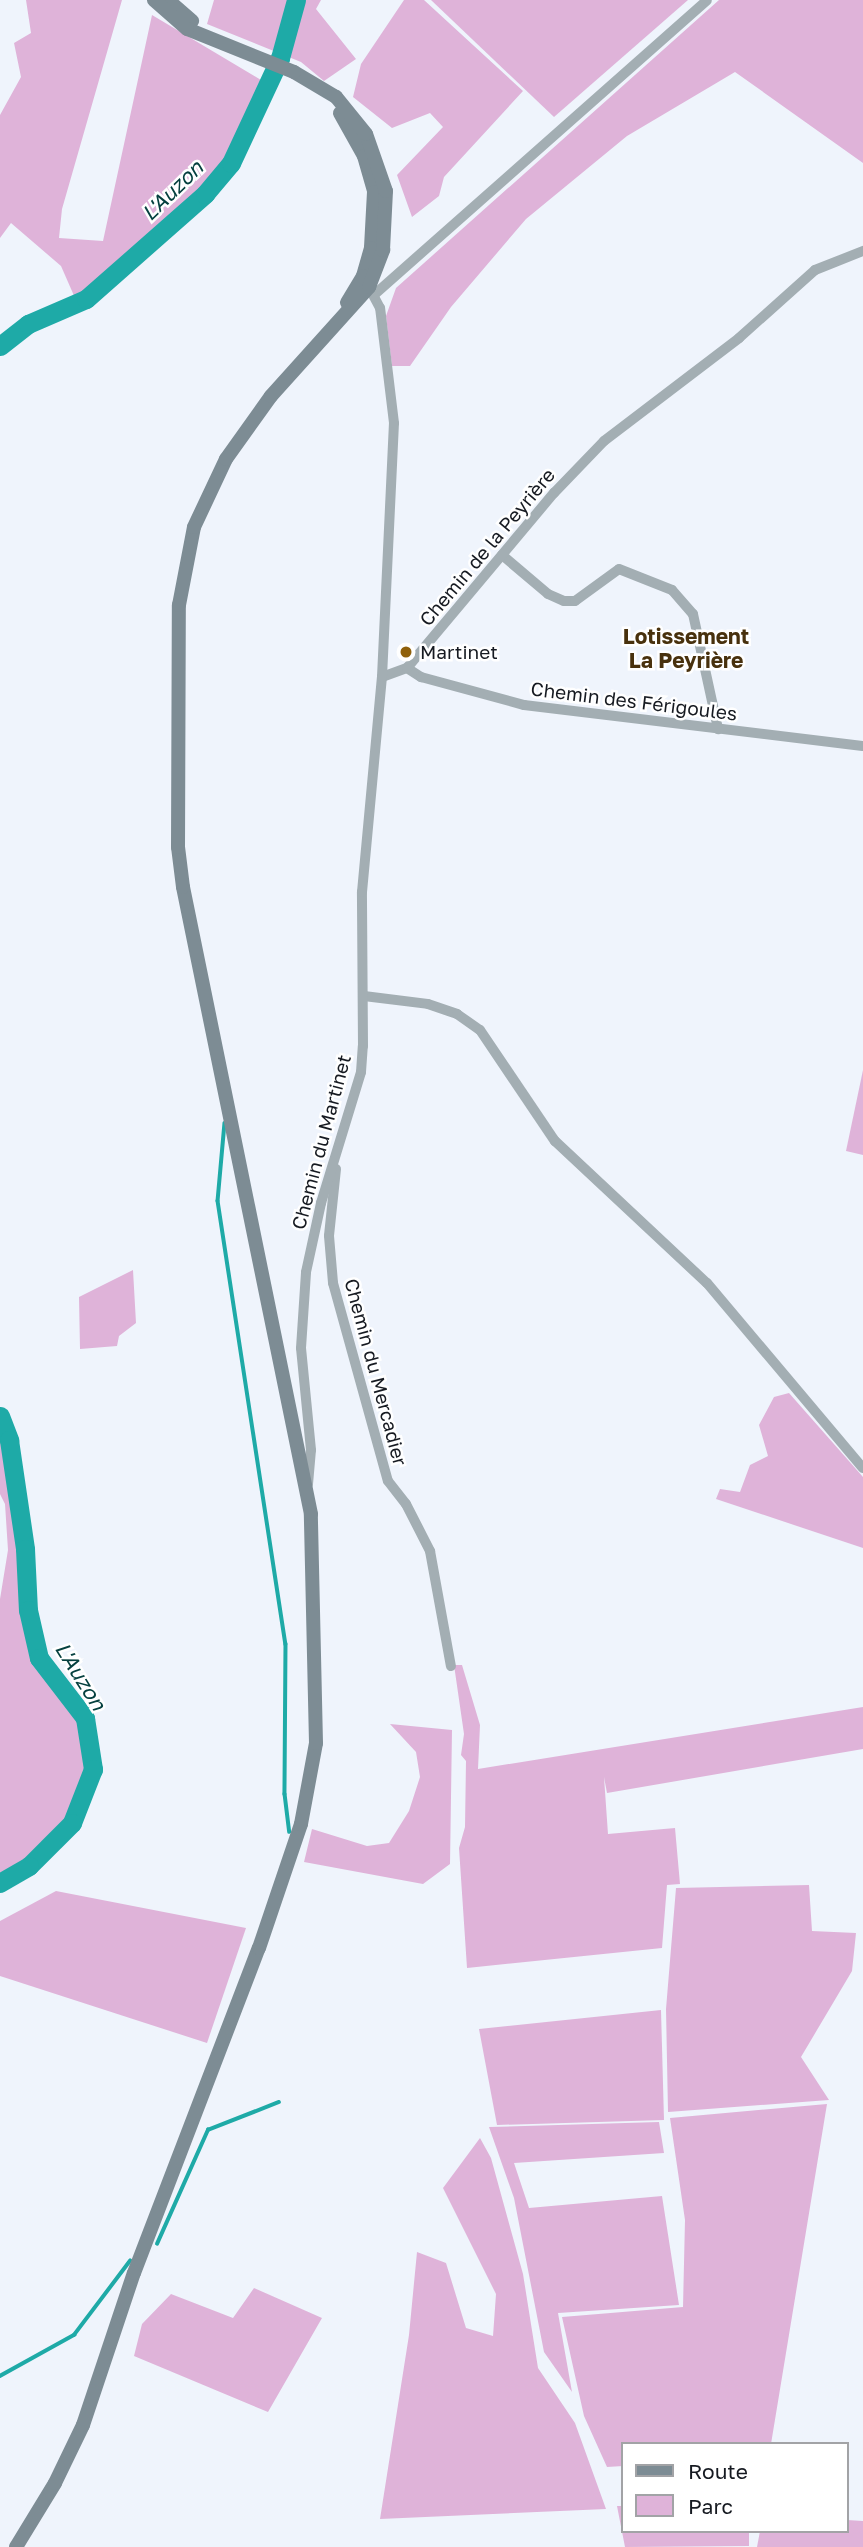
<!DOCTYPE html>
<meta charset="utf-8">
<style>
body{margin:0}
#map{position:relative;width:863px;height:2547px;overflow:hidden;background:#eff4fc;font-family:"Golos Text",sans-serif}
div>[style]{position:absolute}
.green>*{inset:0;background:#dfb3d9}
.stream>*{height:3.5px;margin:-1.75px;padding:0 1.75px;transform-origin:1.75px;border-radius:1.75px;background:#1eaaa7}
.river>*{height:19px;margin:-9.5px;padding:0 9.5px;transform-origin:9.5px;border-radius:9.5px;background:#1eaaa7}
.street>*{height:10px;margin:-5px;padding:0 5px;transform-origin:5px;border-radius:5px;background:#a3aeb3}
.secondary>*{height:14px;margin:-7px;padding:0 7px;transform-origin:7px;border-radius:7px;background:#7d8c94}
.dots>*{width:19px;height:19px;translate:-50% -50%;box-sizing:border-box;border:4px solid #fff;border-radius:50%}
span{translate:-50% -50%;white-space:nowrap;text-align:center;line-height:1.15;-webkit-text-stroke:5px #fff;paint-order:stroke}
.street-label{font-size:19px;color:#161a21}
.poi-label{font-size:19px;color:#161a21}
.left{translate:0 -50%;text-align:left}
.water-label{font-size:21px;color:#05403f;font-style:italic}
.neighbourhood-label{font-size:21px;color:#48310d;font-weight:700}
.legend{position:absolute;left:621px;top:2442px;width:228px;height:91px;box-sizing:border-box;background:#fff;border:2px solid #a2a3a6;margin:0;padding:9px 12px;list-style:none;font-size:21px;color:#161a21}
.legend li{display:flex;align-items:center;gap:14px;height:35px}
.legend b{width:35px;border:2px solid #a2a3a6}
</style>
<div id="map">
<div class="green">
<div style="clip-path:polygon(26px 0,122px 0,62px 209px,59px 238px,103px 241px,152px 15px,261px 80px,226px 158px,183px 206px,83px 296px,75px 298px,61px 266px,11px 223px,0 238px,0 115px,21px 77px,14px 43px,31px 33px)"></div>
<div style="clip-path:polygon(214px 0,321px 0,316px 9px,356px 59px,324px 81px,301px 62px,207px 24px)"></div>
<div style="clip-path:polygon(404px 0,424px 0,523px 91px,444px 177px,439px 196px,412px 217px,397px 175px,443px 127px,430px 113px,392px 128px,353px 97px,361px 64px)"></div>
<div style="clip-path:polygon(431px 0,688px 0,554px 117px)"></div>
<div style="clip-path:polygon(719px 0,863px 0,863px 163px,735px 72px,627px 136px,526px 219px,451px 307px,410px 366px,392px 366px,386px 316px,396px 288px)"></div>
<div style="clip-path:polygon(863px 1070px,863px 1155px,846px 1151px)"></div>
<div style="clip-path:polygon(133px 1270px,136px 1323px,119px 1336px,117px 1346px,80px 1349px,79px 1297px)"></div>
<div style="clip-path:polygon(789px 1393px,863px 1477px,863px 1548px,716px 1499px,720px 1489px,740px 1492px,750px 1465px,768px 1456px,759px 1425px,774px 1397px)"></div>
<div style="clip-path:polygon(0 1428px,21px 1551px,24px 1609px,35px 1658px,79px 1719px,88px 1769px,68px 1821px,28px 1864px,0 1881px,0 1599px,8px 1550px,5px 1504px,0 1494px)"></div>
<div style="clip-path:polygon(454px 1665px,462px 1665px,480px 1725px,478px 1769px,863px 1707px,863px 1749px,607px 1793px,604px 1777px,608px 1834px,675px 1828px,680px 1884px,667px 1885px,662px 1948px,467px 1968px,459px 1848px,465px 1827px,466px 1761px,461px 1755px,464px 1734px)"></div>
<div style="clip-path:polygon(390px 1724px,452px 1730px,450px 1864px,423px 1884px,304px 1862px,312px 1829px,367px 1846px,389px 1843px,409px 1811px,420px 1777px,416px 1752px)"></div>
<div style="clip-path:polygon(809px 1885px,812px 1931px,856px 1933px,852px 1971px,801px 2057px,829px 2100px,668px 2112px,666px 2009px,676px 1888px)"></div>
<div style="clip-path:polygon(56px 1891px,246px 1928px,207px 2043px,0 1976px,0 1921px)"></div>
<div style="clip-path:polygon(661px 2010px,664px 2120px,497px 2125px,479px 2029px)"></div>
<div style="clip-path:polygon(827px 2104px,771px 2444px,623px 2444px,623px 2466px,607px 2467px,584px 2416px,562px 2317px,683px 2307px,685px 2220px,670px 2118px)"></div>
<div style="clip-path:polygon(659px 2122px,664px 2153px,514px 2163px,529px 2208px,662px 2196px,679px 2305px,558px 2313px,572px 2392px,544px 2352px,514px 2198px,489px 2127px)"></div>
<div style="clip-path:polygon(480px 2138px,491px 2158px,523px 2274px,538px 2368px,575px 2423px,606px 2509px,380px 2519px,409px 2335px,417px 2252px,446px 2263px,466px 2328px,493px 2336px,496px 2294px,443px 2188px)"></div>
<div style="clip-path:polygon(254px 2288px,322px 2318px,268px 2412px,134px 2356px,142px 2324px,171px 2294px,233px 2318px)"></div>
<div style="clip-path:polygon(617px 2506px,623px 2506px,623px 2531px,749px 2531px,749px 2546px,625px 2547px)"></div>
<div style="clip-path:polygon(847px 2520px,863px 2521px,863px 2547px,757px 2547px,760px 2531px,847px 2531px)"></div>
</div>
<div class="stream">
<div style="left:225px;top:1123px;width:78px;rotate:95.1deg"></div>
<div style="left:218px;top:1201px;width:448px;rotate:81.3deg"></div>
<div style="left:286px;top:1644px;width:150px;rotate:90.4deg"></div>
<div style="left:285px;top:1794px;width:38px;rotate:83deg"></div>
<div style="left:157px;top:2244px;width:125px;rotate:-65.9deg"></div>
<div style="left:208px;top:2130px;width:76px;rotate:-21.5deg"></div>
<div style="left:0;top:2376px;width:85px;rotate:-29deg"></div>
<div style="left:74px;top:2335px;width:93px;rotate:-52.9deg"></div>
</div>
<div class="river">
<div style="left:0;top:346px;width:36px;rotate:-38deg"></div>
<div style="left:28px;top:324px;width:63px;rotate:-23.3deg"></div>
<div style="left:86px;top:299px;width:159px;rotate:-41.4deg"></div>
<div style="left:205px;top:194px;width:40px;rotate:-50deg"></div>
<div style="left:231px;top:163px;width:116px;rotate:-65deg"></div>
<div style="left:280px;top:58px;width:60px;rotate:-74.6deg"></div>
<div style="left:0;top:1416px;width:26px;rotate:69deg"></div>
<div style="left:9px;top:1440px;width:110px;rotate:81.6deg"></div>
<div style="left:25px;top:1549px;width:61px;rotate:87.2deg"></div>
<div style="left:28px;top:1610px;width:49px;rotate:77.1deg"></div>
<div style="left:39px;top:1658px;width:76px;rotate:52.5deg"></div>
<div style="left:85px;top:1718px;width:52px;rotate:81.1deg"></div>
<div style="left:93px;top:1769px;width:58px;rotate:111.3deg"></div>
<div style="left:72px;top:1823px;width:61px;rotate:135deg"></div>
<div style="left:29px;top:1866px;width:34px;rotate:150deg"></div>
</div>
<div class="street">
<div style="left:375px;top:294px;width:443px;rotate:-41.5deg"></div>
<div style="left:502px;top:555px;width:60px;rotate:40.3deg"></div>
<div style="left:548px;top:594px;width:17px;rotate:24deg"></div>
<div style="left:564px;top:601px;width:11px"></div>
<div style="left:575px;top:601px;width:54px;rotate:-36deg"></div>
<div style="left:619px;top:569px;width:57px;rotate:21.6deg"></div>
<div style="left:672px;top:590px;width:32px;rotate:49deg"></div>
<div style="left:693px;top:614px;width:118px;rotate:77.7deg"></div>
<div style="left:407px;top:668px;width:17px;rotate:33deg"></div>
<div style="left:421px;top:677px;width:107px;rotate:15.2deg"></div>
<div style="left:524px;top:705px;width:341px;rotate:6.9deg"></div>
<div style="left:382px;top:677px;width:27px;rotate:-20deg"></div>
<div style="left:407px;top:668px;width:229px;rotate:-50deg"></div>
<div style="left:554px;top:493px;width:72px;rotate:-46.1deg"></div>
<div style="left:604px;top:441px;width:170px;rotate:-37.3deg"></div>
<div style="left:739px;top:338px;width:102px;rotate:-41.8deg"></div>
<div style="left:815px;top:270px;width:52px;rotate:-21.6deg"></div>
<div style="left:364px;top:996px;width:64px;rotate:7.1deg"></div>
<div style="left:428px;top:1004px;width:31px;rotate:19deg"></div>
<div style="left:457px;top:1014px;width:28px;rotate:35deg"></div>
<div style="left:480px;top:1030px;width:134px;rotate:56deg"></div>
<div style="left:555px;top:1141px;width:208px;rotate:43.1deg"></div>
<div style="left:707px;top:1283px;width:242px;rotate:49.9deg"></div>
<div style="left:336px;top:1169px;width:67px;rotate:96deg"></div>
<div style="left:329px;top:1236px;width:47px;rotate:85.1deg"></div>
<div style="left:333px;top:1283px;width:205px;rotate:74.5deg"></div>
<div style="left:388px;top:1481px;width:29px;rotate:52deg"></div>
<div style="left:406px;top:1504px;width:53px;rotate:62.9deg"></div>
<div style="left:430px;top:1551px;width:117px;rotate:79.7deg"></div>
<div style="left:308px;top:1484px;width:34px;rotate:-85deg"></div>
<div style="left:311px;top:1450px;width:102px;rotate:-95.6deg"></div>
<div style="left:301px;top:1348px;width:76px;rotate:-86.2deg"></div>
<div style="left:306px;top:1272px;width:71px;rotate:-77.7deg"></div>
<div style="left:321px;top:1203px;width:137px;rotate:-73deg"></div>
<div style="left:361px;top:1072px;width:26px;rotate:-86deg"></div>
<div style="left:363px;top:1046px;width:154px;rotate:-90.4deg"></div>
<div style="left:362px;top:892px;width:216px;rotate:-84.7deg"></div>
<div style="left:382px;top:677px;width:254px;rotate:-87.3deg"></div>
<div style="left:394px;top:423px;width:116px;rotate:-96.9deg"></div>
<div style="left:380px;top:308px;width:24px;rotate:-118deg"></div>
</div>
<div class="secondary">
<div style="left:168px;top:0;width:32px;rotate:41deg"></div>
<div style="left:340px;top:113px;width:49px;rotate:60.8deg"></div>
<div style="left:364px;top:156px;width:37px;rotate:74deg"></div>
<div style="left:374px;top:192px;width:56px;rotate:93.1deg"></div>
<div style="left:371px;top:248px;width:29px;rotate:106deg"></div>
<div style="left:363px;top:276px;width:31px;rotate:121deg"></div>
<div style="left:16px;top:2547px;width:75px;rotate:-58.6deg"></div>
<div style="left:55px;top:2483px;width:64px;rotate:-64.2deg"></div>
<div style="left:83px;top:2425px;width:160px;rotate:-71.5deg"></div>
<div style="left:134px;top:2273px;width:348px;rotate:-69deg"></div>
<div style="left:259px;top:1948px;width:131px;rotate:-71.3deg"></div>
<div style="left:301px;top:1824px;width:82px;rotate:-79.5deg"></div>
<div style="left:316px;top:1743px;width:229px;rotate:-91.3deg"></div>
<div style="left:311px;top:1514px;width:640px;rotate:-101.54deg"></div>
<div style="left:183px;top:887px;width:40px;rotate:-97.1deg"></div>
<div style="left:178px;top:847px;width:242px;rotate:-89.8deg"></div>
<div style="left:179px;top:605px;width:79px;rotate:-79.1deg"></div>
<div style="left:194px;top:527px;width:75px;rotate:-64.8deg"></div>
<div style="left:226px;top:459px;width:77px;rotate:-54.5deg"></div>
<div style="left:271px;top:396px;width:147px;rotate:-48deg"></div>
<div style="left:369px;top:287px;width:40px;rotate:-69deg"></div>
<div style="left:383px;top:250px;width:59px;rotate:-87.1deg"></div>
<div style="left:386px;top:191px;width:60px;rotate:-109.3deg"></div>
<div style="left:366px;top:134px;width:48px;rotate:-129deg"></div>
<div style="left:336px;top:97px;width:49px;rotate:-149.2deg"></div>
<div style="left:294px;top:72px;width:115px;rotate:-158.1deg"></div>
<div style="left:187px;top:29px;width:44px;rotate:-138.7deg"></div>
</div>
<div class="dots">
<div style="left:406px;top:652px;background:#8f600b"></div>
</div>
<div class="street-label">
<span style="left:487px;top:547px;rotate:-50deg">Chemin de la Peyrière</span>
<span style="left:634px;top:701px;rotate:7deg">Chemin des Férigoules</span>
<span style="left:321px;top:1142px;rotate:-75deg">Chemin du Martinet</span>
<span style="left:376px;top:1372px;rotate:75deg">Chemin du Mercadier</span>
</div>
<div class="poi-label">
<span class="left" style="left:420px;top:652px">Martinet</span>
</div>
<div class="water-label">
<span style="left:172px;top:190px;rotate:-44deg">L'Auzon</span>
<span style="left:81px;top:1676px;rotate:58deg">L'Auzon</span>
</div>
<div class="neighbourhood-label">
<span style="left:686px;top:648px">Lotissement<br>La Peyrière</span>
</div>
<ul class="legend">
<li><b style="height:9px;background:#7d8c94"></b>Route</li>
<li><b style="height:19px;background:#dfb3d9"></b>Parc</li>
</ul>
</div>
